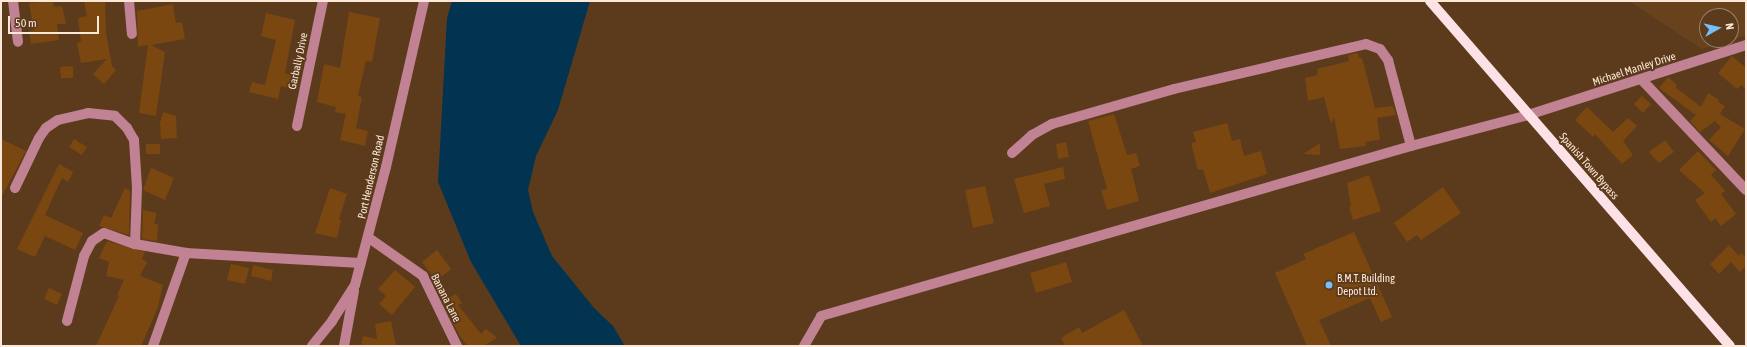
<!DOCTYPE html>
<style>
body{margin:0}
#map{position:relative;width:1747px;height:347px;overflow:hidden;background:#5c3b1d;font-family:"Asap Condensed",sans-serif}
div>[style]{position:absolute}
.built>*{inset:0;background:#68421d}
.water>*{inset:0;background:#023350}
.building>*{inset:0;background:#7a4710}
.minor>*{height:10px;margin:-5px;padding:0 5px;transform-origin:5px;border-radius:5px;background:#c18293}
.major>*{height:10px;margin:-5px;padding:0 5px;transform-origin:5px;border-radius:5px;background:#fce1e7}
.dots>*{width:11px;height:11px;translate:-50% -50%;box-sizing:border-box;border:2px solid #5c3b1d;border-radius:50%}
span{translate:-50% -50%;white-space:nowrap;text-align:center;line-height:1.15;-webkit-text-stroke:4px #5c3b1d;paint-order:stroke}
.street-label{font-size:11px;color:#fee9d8}
.poi-label{font-size:11px;color:#fee9d8}
.left{translate:0 -50%;text-align:left}
.frame{position:absolute;inset:0;border:2px solid #fee9d8;pointer-events:none}
.north{position:absolute;left:1699px;top:8px;width:40px;height:40px;box-sizing:border-box;background:#5c3b1d;border:1px solid #9d8168;border-radius:50%;rotate:82deg;font-size:11px;font-weight:700;line-height:16px;text-align:center;color:#fee9d8}
.north::after{content:'';display:block;margin:auto;width:14px;height:18px;background:#76c0f7;clip-path:polygon(50% 0,100% 100%,50% 72%,0 100%)}
.scale{position:absolute;left:8px;top:16px;width:91px;height:18px;box-sizing:border-box;border:2px solid #fee9d8;border-top:0;padding-left:5px;font-size:12px;line-height:14px;white-space:nowrap;color:#fee9d8;-webkit-text-stroke:3px #5c3b1d;paint-order:stroke}
</style>
<div id="map">
<div class="built">
<div style="clip-path:polygon(1629px 1px,1746px 1px,1746px 35px,1731px 40px,1731px 16px,1707px 16px,1707px 40px,1731px 40px,1702px 49px)"></div>
</div>
<div class="water">
<div style="clip-path:polygon(452px 1px,590px 1px,558px 110px,536px 156px,528px 190px,533px 212px,552px 256px,594px 308px,613px 326px,625px 346px,521px 346px,471px 262px,438px 182px,447px 18px)"></div>
</div>
<div class="building">
<div style="clip-path:polygon(53px 1px,54px 7px,62px 6px,66px 24px,57px 24px,59px 40px,31px 44px,29px 31px,34px 30px,29px 3px)"></div>
<div style="clip-path:polygon(84px 1px,105px 1px,106px 33px,112px 66px,116px 70px,104px 84px,93px 74px,107px 59px,81px 63px,77px 43px,81px 42px,78px 18px,87px 16px)"></div>
<div style="clip-path:polygon(173px 4px,176px 23px,182px 22px,185px 39px,151px 45px,165px 52px,156px 116px,139px 113px,148px 45px,138px 47px,137px 11px)"></div>
<div style="clip-path:polygon(349px 12px,380px 18px,372px 62px,366px 61px,358px 96px,362px 97px,356px 128px,368px 131px,365px 146px,340px 140px,346px 114px,335px 112px,336px 107px,317px 102px,324px 64px,340px 68px)"></div>
<div style="clip-path:polygon(266px 13px,295px 20px,285px 73px,292px 75px,288px 88px,281px 86px,278px 99px,249px 92px,252px 82px,265px 85px,276px 40px,261px 36px)"></div>
<div style="clip-path:polygon(1358px 53px,1359px 58px,1362px 58px,1375px 108px,1393px 106px,1396px 115px,1377px 118px,1380px 140px,1365px 142px,1366px 146px,1340px 149px,1334px 117px,1331px 124px,1324px 97px,1308px 101px,1305px 78px,1318px 75px,1317px 69px,1349px 61px,1348px 55px)"></div>
<div style="clip-path:polygon(1732px 56px,1746px 68px,1746px 89px,1741px 85px,1737px 89px,1718px 73px)"></div>
<div style="clip-path:polygon(73px 66px,73px 78px,61px 78px,60px 67px)"></div>
<div style="clip-path:polygon(1668px 77px,1677px 85px,1675px 87px,1701px 107px,1708px 93px,1719px 100px,1718px 102px,1725px 106px,1720px 114px,1745px 129px,1728px 156px,1709px 140px,1721px 127px,1715px 121px,1700px 132px,1690px 121px,1696px 115px,1659px 88px)"></div>
<div style="clip-path:polygon(1642px 96px,1651px 104px,1643px 113px,1634px 104px)"></div>
<div style="clip-path:polygon(1587px 107px,1613px 132px,1628px 118px,1637px 126px,1623px 141px,1633px 155px,1622px 164px,1595px 134px,1593px 137px,1575px 120px)"></div>
<div style="clip-path:polygon(163px 112px,176px 116px,177px 138px,161px 139px,160px 123px)"></div>
<div style="clip-path:polygon(1114px 114px,1127px 155px,1136px 153px,1140px 166px,1131px 169px,1139px 201px,1107px 210px,1101px 190px,1107px 189px,1088px 121px)"></div>
<div style="clip-path:polygon(1227px 123px,1232px 141px,1240px 139px,1244px 156px,1261px 151px,1267px 174px,1210px 193px,1203px 169px,1198px 170px,1191px 143px,1196px 142px,1193px 132px)"></div>
<div style="clip-path:polygon(1px 139px,26px 151px,1px 198px)"></div>
<div style="clip-path:polygon(74px 139px,87px 147px,82px 155px,69px 147px)"></div>
<div style="clip-path:polygon(1665px 140px,1674px 152px,1659px 163px,1649px 152px)"></div>
<div style="clip-path:polygon(1066px 142px,1069px 157px,1058px 159px,1056px 144px)"></div>
<div style="clip-path:polygon(1320px 143px,1320px 155px,1303px 154px)"></div>
<div style="clip-path:polygon(146px 144px,160px 144px,160px 154px,146px 154px)"></div>
<div style="clip-path:polygon(1698px 151px,1716px 170px,1711px 175px,1725px 191px,1721px 194px,1736px 214px,1721px 226px,1715px 218px,1711px 222px,1695px 200px,1705px 193px,1679px 170px)"></div>
<div style="clip-path:polygon(59px 164px,73px 172px,68px 182px,62px 178px,45px 215px,83px 233px,75px 250px,45px 236px,35px 257px,17px 249px)"></div>
<div style="clip-path:polygon(1063px 167px,1065px 179px,1044px 184px,1050px 206px,1024px 213px,1014px 179px)"></div>
<div style="clip-path:polygon(151px 168px,174px 178px,165px 200px,143px 190px)"></div>
<div style="clip-path:polygon(1369px 175px,1381px 211px,1353px 220px,1349px 207px,1351px 207px,1347px 183px)"></div>
<div style="clip-path:polygon(985px 186px,994px 223px,973px 228px,965px 190px)"></div>
<div style="clip-path:polygon(1443px 187px,1461px 213px,1421px 240px,1417px 235px,1407px 242px,1394px 223px)"></div>
<div style="clip-path:polygon(125px 188px,130px 191px,129px 235px,99px 226px,104px 215px,111px 218px)"></div>
<div style="clip-path:polygon(330px 188px,347px 194px,339px 219px,341px 220px,337px 238px,315px 233px)"></div>
<div style="clip-path:polygon(143px 210px,157px 213px,154px 224px,158px 224px,157px 241px,142px 239px)"></div>
<div style="clip-path:polygon(1354px 232px,1392px 317px,1381px 322px,1370px 298px,1319px 320px,1331px 346px,1307px 346px,1275px 273px,1306px 259px,1303px 254px)"></div>
<div style="clip-path:polygon(107px 241px,145px 252px,142px 259px,147px 262px,140px 276px,163px 285px,158px 307px,141px 346px,96px 346px,119px 296px,117px 295px,124px 280px,106px 276px,109px 262px,99px 258px)"></div>
<div style="clip-path:polygon(1729px 245px,1739px 256px,1741px 253px,1746px 257px,1746px 266px,1740px 272px,1731px 262px,1719px 274px,1710px 264px)"></div>
<div style="clip-path:polygon(437px 250px,451px 269px,436px 281px,422px 262px)"></div>
<div style="clip-path:polygon(1066px 262px,1072px 282px,1036px 293px,1030px 273px)"></div>
<div style="clip-path:polygon(231px 264px,249px 268px,245px 284px,227px 280px)"></div>
<div style="clip-path:polygon(253px 265px,273px 270px,271px 281px,251px 276px)"></div>
<div style="clip-path:polygon(395px 270px,415px 287px,392px 315px,379px 304px,386px 296px,378px 289px)"></div>
<div style="clip-path:polygon(49px 288px,62px 294px,57px 305px,44px 299px)"></div>
<div style="clip-path:polygon(456px 294px,462px 303px,458px 305px,481px 334px,486px 329px,497px 338px,483px 346px,468px 346px,459px 335px,443px 301px)"></div>
<div style="clip-path:polygon(1124px 310px,1143px 346px,1065px 346px,1061px 338px,1079px 327px,1082px 333px)"></div>
<div style="clip-path:polygon(391px 321px,396px 346px,361px 346px,363px 336px,377px 339px,375px 324px)"></div>
</div>
<div class="minor">
<div style="left:13px;top:1px;width:41px;rotate:83deg"></div>
<div style="left:129px;top:1px;width:33px;rotate:85deg"></div>
<div style="left:1642px;top:80px;width:151px;rotate:46.6deg"></div>
<div style="left:297px;top:126px;width:128px;rotate:-78.3deg"></div>
<div style="left:1012px;top:153px;width:27px;rotate:-42deg"></div>
<div style="left:1032px;top:135px;width:23px;rotate:-29deg"></div>
<div style="left:1052px;top:124px;width:127px;rotate:-16deg"></div>
<div style="left:1174px;top:89px;width:197px;rotate:-13.2deg"></div>
<div style="left:1366px;top:44px;width:15px;rotate:20deg"></div>
<div style="left:1380px;top:49px;width:14px;rotate:54deg"></div>
<div style="left:1388px;top:60px;width:89px;rotate:75deg"></div>
<div style="left:15px;top:188px;width:55px;rotate:-64.4deg"></div>
<div style="left:39px;top:138px;width:12px;rotate:-55deg"></div>
<div style="left:46px;top:128px;width:14px;rotate:-34deg"></div>
<div style="left:58px;top:120px;width:31px;rotate:-13deg"></div>
<div style="left:88px;top:113px;width:27px;rotate:6deg"></div>
<div style="left:115px;top:116px;width:17px;rotate:45deg"></div>
<div style="left:127px;top:128px;width:14px;rotate:60deg"></div>
<div style="left:134px;top:140px;width:48px;rotate:86.4deg"></div>
<div style="left:137px;top:188px;width:56px;rotate:92deg"></div>
<div style="left:369px;top:238px;width:66px;rotate:35.1deg"></div>
<div style="left:423px;top:276px;width:78px;rotate:64.1deg"></div>
<div style="left:67px;top:321px;width:67px;rotate:-75.3deg"></div>
<div style="left:84px;top:256px;width:17px;rotate:-62deg"></div>
<div style="left:92px;top:241px;width:14px;rotate:-34deg"></div>
<div style="left:104px;top:233px;width:33px;rotate:20deg"></div>
<div style="left:135px;top:244px;width:52px;rotate:10deg"></div>
<div style="left:186px;top:253px;width:175px;rotate:3.3deg"></div>
<div style="left:153px;top:346px;width:99px;rotate:-70.5deg"></div>
<div style="left:312px;top:346px;width:32px;rotate:-51deg"></div>
<div style="left:332px;top:321px;width:43px;rotate:-57.4deg"></div>
<div style="left:355px;top:285px;width:122px;rotate:-75.3deg"></div>
<div style="left:386px;top:167px;width:170px;rotate:-77.1deg"></div>
<div style="left:344px;top:346px;width:56px;rotate:-79.7deg"></div>
<div style="left:804px;top:346px;width:34px;rotate:-60deg"></div>
<div style="left:821px;top:316px;width:614px;rotate:-16.07deg"></div>
<div style="left:1411px;top:146px;width:121px;rotate:-14.8deg"></div>
<div style="left:1528px;top:115px;width:229px;rotate:-17.8deg"></div>
</div>
<div class="major">
<div style="left:1430px;top:1px;width:457px;rotate:49deg"></div>
</div>
<div class="dots">
<div style="left:1329px;top:285px;background:#76c0f7"></div>
</div>
<div class="street-label">
<span style="left:298px;top:61px;rotate:-78deg">Garbally Drive</span>
<span style="left:1634px;top:69px;rotate:-18deg">Michael Manley Drive</span>
<span style="left:1589px;top:166px;rotate:49deg">Spanish Town Bypass</span>
<span style="left:371px;top:177px;rotate:-77deg">Port Henderson Road</span>
<span style="left:446px;top:298px;rotate:63deg">Banana Lane</span>
</div>
<div class="poi-label">
<span class="left" style="left:1337px;top:285px">B.M.T. Building<br>Depot Ltd.</span>
</div>
<div class="frame"></div>
<div class="north">N</div>
<div class="scale">50 m</div>
</div>
